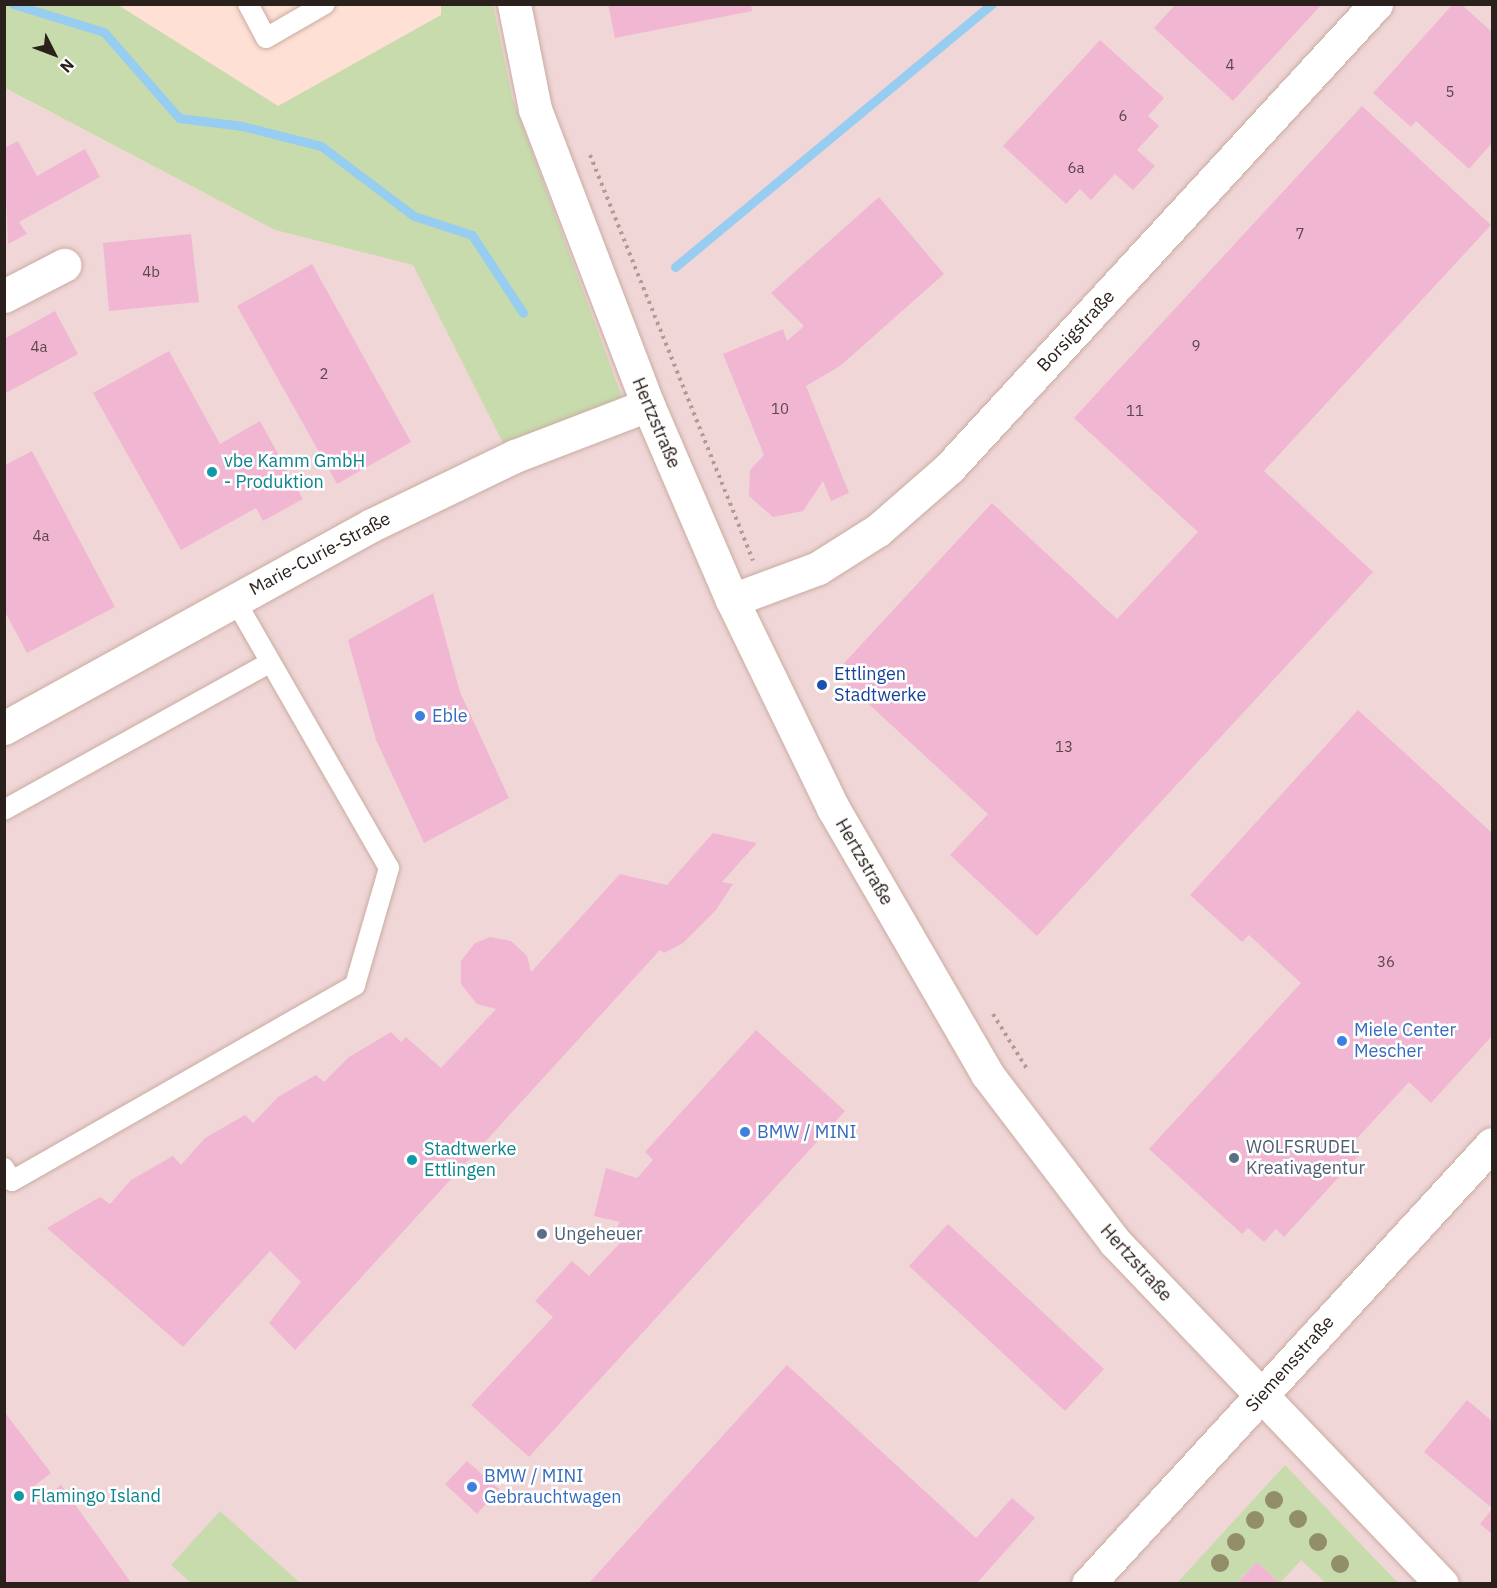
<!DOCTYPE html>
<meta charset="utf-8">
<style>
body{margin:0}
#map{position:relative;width:1497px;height:1588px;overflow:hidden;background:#fee0d4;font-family:"IBM Plex Sans",sans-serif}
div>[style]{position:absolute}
.industrial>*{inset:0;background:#f0d6d7}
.green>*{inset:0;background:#c8dbad}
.stream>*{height:9px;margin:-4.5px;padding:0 4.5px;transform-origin:4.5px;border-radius:4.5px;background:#97cdf0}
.building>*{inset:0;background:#f1b7d2}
.path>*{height:4px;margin-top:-2px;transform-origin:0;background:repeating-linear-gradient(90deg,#b39c93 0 3px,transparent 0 7.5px)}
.roads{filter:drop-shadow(0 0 2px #c9aca1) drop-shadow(0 0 2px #c9aca1)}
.service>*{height:20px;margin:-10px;padding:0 10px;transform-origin:10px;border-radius:10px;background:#fff}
.minor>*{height:33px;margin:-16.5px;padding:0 16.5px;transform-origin:16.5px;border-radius:16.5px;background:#fff}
.tertiary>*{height:33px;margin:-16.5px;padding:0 16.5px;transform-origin:16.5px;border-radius:16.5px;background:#fff}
.trees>*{width:18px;height:18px;margin:-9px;border-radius:50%;background:#918e69}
.dots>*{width:16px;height:16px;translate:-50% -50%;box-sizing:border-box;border:3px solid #fff;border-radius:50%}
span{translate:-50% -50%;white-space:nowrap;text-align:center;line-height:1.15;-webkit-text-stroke:5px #fff;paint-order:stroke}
.number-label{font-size:15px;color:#5c464a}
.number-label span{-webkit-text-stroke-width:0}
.street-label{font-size:18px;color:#2a201c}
.culture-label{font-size:18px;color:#0d838f}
.left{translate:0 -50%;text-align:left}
.transit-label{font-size:18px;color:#164399}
.shop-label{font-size:18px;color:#366cbe}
.service-label{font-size:18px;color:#4e5e75}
.frame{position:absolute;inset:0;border:6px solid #2a201c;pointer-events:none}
.north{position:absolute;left:24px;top:24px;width:60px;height:60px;-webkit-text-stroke:4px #fff;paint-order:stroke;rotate:132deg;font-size:16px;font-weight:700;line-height:24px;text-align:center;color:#2a201c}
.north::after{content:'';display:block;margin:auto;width:21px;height:27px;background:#2a201c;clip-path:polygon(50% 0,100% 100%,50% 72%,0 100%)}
</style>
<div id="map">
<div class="industrial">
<div style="clip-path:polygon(493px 5px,1492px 5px,1492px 1583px,5px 1583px,4px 88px,275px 230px,413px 265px,505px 447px,513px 100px)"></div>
</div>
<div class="green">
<div style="clip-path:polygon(4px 5px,118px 5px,278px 106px,441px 15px,441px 5px,493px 5px,513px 100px,622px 397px,505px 447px,413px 265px,275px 230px,5px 88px)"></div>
<div style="clip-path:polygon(1285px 1465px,1398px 1583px,1326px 1583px,1301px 1560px,1280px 1583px,1257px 1562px,1236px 1583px,1177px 1583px)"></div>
<div style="clip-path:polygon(220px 1511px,300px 1583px,191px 1583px,171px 1565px)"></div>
</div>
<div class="stream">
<div style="left:13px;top:4px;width:95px;rotate:17.1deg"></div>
<div style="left:104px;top:32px;width:114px;rotate:48.9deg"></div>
<div style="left:179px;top:118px;width:64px;rotate:7.2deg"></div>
<div style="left:242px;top:126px;width:81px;rotate:14.2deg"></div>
<div style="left:321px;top:146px;width:116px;rotate:37deg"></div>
<div style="left:414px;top:216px;width:61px;rotate:18.1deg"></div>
<div style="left:472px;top:235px;width:93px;rotate:56.8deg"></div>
<div style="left:675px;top:267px;width:412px;rotate:-39.7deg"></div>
</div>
<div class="building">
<div style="clip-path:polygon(608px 4px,751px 4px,752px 11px,615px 38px)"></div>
<div style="clip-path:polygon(1176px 4px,1322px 4px,1233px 101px,1154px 28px)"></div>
<div style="clip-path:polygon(1453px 4px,1461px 4px,1492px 32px,1492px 143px,1469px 169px,1416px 121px,1411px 127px,1373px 93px)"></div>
<div style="clip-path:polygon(1100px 40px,1164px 98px,1148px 116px,1159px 126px,1137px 150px,1155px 166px,1133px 190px,1115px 174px,1091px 200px,1080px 189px,1066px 204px,1003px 146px)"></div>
<div style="clip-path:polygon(1362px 106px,1491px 225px,1264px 471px,1373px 572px,1037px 936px,950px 855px,988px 814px,835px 673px,992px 503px,1117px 619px,1198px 532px,1074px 418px)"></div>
<div style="clip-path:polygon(18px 141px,37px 176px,85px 149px,100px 177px,19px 222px,27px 234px,8px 244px,4px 148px)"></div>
<div style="clip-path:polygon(879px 197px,944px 274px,840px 366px,806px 386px,849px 493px,831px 501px,823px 481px,803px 511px,773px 517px,749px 496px,750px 470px,764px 455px,723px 354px,783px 329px,787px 341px,804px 326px,771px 293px)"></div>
<div style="clip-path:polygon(191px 234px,199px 302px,109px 311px,103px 243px)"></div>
<div style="clip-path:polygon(312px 264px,411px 442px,337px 484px,237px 306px)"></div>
<div style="clip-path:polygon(55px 311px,78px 354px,4px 394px,4px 339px)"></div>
<div style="clip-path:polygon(169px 351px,220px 444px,260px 421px,303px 499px,263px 521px,256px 508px,181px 550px,93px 393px)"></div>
<div style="clip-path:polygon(32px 451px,115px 607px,27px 653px,5px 612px,5px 465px)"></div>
<div style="clip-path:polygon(433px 593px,460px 692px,509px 798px,424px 843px,376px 740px,348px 640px)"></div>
<div style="clip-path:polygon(1358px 710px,1492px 833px,1492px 1036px,1431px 1103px,1409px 1082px,1349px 1147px,1359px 1155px,1284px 1237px,1276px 1229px,1264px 1242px,1248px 1228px,1242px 1234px,1149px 1149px,1301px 983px,1249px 935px,1242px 942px,1190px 895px)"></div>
<div style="clip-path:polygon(713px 833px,757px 843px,722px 882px,733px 884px,716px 910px,683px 943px,664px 953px,660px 950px,295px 1350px,269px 1323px,301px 1282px,270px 1251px,183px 1347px,47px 1228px,100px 1197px,110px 1204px,131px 1180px,173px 1156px,181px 1165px,205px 1138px,245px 1115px,253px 1123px,278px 1097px,316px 1075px,324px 1082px,349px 1057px,391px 1032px,401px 1042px,406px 1037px,441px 1068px,496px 1009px,477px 1004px,461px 984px,461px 961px,475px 943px,490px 937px,511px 941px,527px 956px,531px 972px,620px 874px,667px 885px)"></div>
<div style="clip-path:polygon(756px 1030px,845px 1111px,529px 1457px,471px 1405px,553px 1317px,535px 1301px,572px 1261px,589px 1276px,620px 1243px,612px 1235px,620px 1222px,594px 1216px,606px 1168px,637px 1178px,653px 1160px,645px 1152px)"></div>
<div style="clip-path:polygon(948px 1224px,1104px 1369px,1065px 1411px,909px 1266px)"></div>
<div style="clip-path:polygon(787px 1365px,976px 1538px,1012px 1498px,1035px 1518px,976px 1584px,588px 1584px)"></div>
<div style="clip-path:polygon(1467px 1400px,1492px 1421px,1492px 1508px,1424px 1452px)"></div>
<div style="clip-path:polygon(6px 1414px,51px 1473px,29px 1490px,38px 1502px,61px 1485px,132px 1584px,4px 1584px)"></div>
<div style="clip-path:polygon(467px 1461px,499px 1489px,477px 1514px,445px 1484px)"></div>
<div style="clip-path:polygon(1492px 1509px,1492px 1534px,1480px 1524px)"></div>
<div style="clip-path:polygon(1257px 1562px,1281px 1584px,1236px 1584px)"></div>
</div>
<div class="path">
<div style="left:590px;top:155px;width:437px;rotate:68.1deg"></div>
<div style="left:993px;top:1014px;width:65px;rotate:58.3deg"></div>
</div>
<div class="roads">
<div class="service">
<div style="left:248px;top:4px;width:38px;rotate:62deg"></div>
<div style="left:266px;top:38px;width:68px;rotate:-30deg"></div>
<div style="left:4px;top:810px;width:303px;rotate:-29deg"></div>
<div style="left:4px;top:1168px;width:15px;rotate:58deg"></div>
<div style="left:12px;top:1181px;width:395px;rotate:-29.7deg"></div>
<div style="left:355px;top:985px;width:122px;rotate:-73.8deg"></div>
<div style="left:389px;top:868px;width:309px;rotate:-119.9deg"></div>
</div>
<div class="minor">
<div style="left:4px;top:296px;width:68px;rotate:-27.3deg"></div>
<div style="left:732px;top:600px;width:92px;rotate:-20.4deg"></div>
<div style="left:818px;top:568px;width:71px;rotate:-32.3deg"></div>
<div style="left:878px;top:530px;width:94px;rotate:-41.1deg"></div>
<div style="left:949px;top:468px;width:631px;rotate:-47.38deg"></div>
<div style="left:4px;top:728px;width:420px;rotate:-28.9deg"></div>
<div style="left:372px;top:525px;width:159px;rotate:-25.8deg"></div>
<div style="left:515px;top:456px;width:142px;rotate:-21deg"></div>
<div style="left:1088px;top:1584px;width:597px;rotate:-47.44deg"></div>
</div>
<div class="tertiary">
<div style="left:514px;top:4px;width:107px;rotate:78.7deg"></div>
<div style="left:535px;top:109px;width:317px;rotate:69.1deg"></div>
<div style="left:648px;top:405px;width:212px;rotate:66.7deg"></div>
<div style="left:732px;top:600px;width:231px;rotate:64.1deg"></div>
<div style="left:833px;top:808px;width:307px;rotate:59.9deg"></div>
<div style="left:987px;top:1074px;width:211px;rotate:52.7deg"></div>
<div style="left:1115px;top:1242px;width:473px;rotate:46.3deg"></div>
</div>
</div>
<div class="trees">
<div style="left:1274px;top:1500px"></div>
<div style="left:1298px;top:1519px"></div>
<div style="left:1255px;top:1520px"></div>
<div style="left:1236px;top:1542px"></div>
<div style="left:1318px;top:1542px"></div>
<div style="left:1220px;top:1563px"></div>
<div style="left:1340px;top:1564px"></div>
</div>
<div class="dots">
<div style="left:212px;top:472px;background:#0f9aa8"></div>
<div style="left:822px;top:685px;background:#1a4fb4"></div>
<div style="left:420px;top:716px;background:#3f7fe0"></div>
<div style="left:1342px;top:1041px;background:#3f7fe0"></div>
<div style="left:745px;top:1132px;background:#3f7fe0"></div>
<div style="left:1234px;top:1158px;background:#5c6f8a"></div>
<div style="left:412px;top:1160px;background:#0f9aa8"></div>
<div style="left:542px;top:1234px;background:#5c6f8a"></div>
<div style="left:472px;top:1487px;background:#3f7fe0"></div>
<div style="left:19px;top:1496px;background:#0f9aa8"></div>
</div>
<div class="number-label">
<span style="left:1230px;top:65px">4</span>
<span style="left:1450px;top:92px">5</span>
<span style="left:1123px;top:116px">6</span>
<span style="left:1076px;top:168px">6a</span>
<span style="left:1300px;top:234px">7</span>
<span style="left:151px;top:272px">4b</span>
<span style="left:1196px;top:346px">9</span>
<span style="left:39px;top:347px">4a</span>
<span style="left:324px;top:374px">2</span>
<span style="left:780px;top:409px">10</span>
<span style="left:1135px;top:411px">11</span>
<span style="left:41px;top:536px">4a</span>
<span style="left:1064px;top:747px">13</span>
<span style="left:1386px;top:962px">36</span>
</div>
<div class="street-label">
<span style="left:1076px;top:331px;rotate:-47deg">Borsigstraße</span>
<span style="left:656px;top:423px;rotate:67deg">Hertzstraße</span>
<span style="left:320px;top:554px;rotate:-28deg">Marie-Curie-Straße</span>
<span style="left:864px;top:862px;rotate:60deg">Hertzstraße</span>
<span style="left:1136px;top:1263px;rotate:48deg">Hertzstraße</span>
<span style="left:1290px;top:1364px;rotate:-48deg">Siemensstraße</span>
</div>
<div class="culture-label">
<span class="left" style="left:224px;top:472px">vbe Kamm GmbH<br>- Produktion</span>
<span class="left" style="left:424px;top:1160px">Stadtwerke<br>Ettlingen</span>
<span class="left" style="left:31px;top:1496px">Flamingo Island</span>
</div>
<div class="transit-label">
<span class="left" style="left:834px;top:685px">Ettlingen<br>Stadtwerke</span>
</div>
<div class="shop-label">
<span class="left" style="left:432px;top:716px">Eble</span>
<span class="left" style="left:1354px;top:1041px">Miele Center<br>Mescher</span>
<span class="left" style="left:757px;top:1132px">BMW / MINI</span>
<span class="left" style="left:484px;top:1487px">BMW / MINI<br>Gebrauchtwagen</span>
</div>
<div class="service-label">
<span class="left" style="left:1246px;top:1158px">WOLFSRUDEL<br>Kreativagentur</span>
<span class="left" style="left:554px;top:1234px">Ungeheuer</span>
</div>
<div class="frame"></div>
<div class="north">N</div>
</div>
